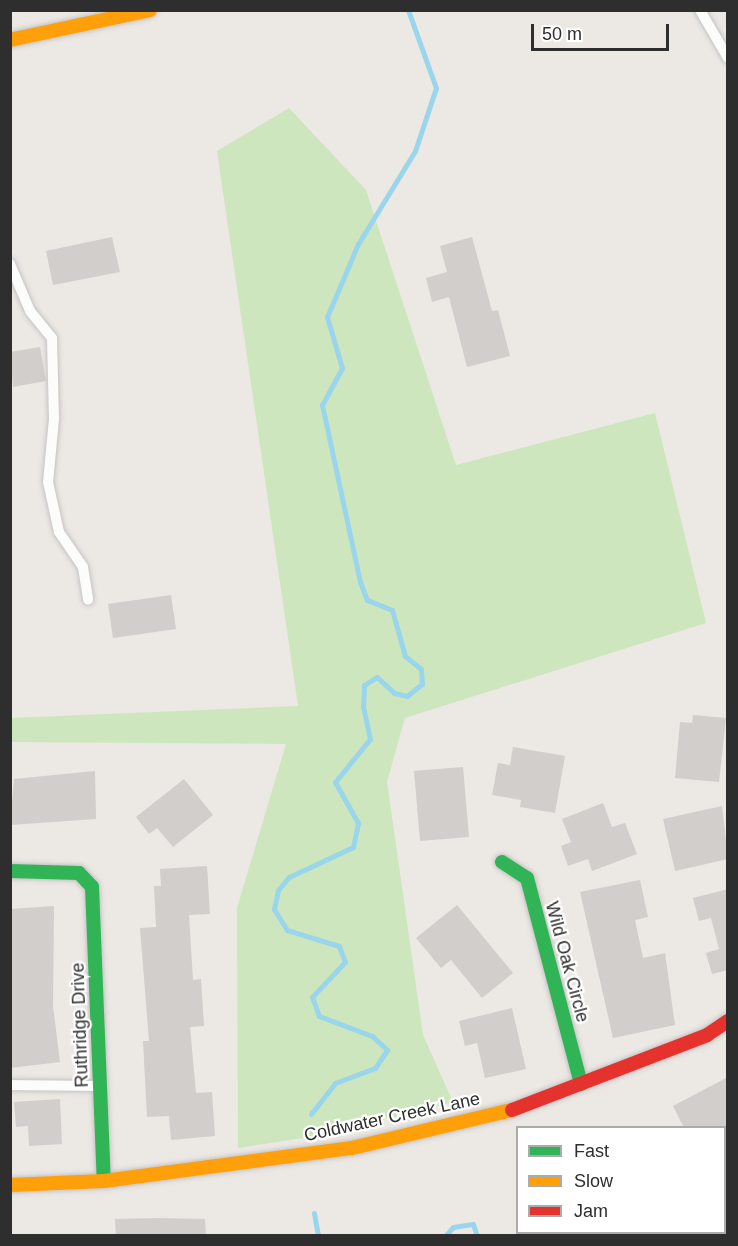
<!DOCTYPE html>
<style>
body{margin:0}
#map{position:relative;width:738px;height:1246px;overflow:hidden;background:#ece8e4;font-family:Helvetica,sans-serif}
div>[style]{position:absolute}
.green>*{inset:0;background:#cee6be}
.stream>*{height:5px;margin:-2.5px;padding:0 2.5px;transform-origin:2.5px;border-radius:2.5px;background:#99d6ec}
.building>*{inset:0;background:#d1cecb}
.roads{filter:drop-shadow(0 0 2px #c5c4c5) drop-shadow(0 0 2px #c5c4c5)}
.lane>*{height:10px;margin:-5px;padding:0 5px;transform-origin:5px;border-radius:5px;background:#fcfcfb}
.fast>*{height:14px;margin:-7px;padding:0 7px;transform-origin:7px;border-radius:7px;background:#30b455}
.slow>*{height:14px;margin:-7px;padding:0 7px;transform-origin:7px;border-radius:7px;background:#ff9f0a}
.jam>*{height:14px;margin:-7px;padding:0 7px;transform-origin:7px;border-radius:7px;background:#e5322d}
span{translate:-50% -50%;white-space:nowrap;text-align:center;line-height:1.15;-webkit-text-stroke:4.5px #fff;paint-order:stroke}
.street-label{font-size:18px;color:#2e2e2e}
.frame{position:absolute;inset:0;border:12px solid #2e2e2e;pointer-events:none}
.legend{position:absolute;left:516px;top:1126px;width:210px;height:108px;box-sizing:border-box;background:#fff;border:2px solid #ababab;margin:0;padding:8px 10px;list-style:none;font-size:18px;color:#2e2e2e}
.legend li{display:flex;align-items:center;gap:12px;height:30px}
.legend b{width:30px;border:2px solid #ababab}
.scale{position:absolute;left:531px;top:24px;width:138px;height:27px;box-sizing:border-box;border:3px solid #2e2e2e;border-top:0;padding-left:8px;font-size:18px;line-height:21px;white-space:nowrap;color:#2e2e2e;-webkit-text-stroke:4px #fff;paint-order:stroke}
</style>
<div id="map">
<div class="green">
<div style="clip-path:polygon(289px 108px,366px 190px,456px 465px,655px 413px,706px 623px,405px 718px,387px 782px,423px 1035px,453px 1102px,323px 1135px,238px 1148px,237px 908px,286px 744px,11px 742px,10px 718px,298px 706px,217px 151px)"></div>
</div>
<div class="stream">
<div style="left:311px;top:1114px;width:39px;rotate:-52deg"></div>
<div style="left:335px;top:1083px;width:43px;rotate:-20.6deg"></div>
<div style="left:375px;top:1068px;width:22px;rotate:-56deg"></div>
<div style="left:387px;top:1050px;width:21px;rotate:-137deg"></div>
<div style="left:372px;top:1036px;width:57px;rotate:-159.3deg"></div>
<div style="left:319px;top:1016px;width:20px;rotate:-110deg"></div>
<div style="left:312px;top:997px;width:48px;rotate:-46.7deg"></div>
<div style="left:345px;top:962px;width:17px;rotate:-111deg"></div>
<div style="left:339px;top:946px;width:54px;rotate:-162.9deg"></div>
<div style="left:287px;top:930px;width:25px;rotate:-122deg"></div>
<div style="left:274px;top:909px;width:19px;rotate:-78deg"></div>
<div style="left:278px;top:890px;width:17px;rotate:-50deg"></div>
<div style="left:289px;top:877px;width:71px;rotate:-25.1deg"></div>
<div style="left:353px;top:847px;width:25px;rotate:-78deg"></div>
<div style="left:358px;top:823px;width:47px;rotate:-119.3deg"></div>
<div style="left:335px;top:782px;width:55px;rotate:-50.9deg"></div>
<div style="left:370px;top:739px;width:33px;rotate:-102deg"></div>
<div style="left:363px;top:707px;width:22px;rotate:-87deg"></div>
<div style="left:364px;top:685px;width:15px;rotate:-32deg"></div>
<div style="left:377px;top:677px;width:23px;rotate:43deg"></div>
<div style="left:394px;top:693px;width:13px;rotate:13deg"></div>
<div style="left:407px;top:696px;width:19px;rotate:-39deg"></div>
<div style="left:422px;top:684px;width:15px;rotate:-94deg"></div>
<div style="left:421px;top:669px;width:21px;rotate:-141deg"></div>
<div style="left:405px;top:656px;width:48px;rotate:-105.8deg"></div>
<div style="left:392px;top:610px;width:27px;rotate:-158deg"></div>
<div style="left:367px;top:600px;width:19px;rotate:-111deg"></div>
<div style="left:360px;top:582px;width:181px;rotate:-102.1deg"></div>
<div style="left:322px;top:405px;width:42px;rotate:-61.6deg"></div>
<div style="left:342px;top:368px;width:53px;rotate:-106.4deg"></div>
<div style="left:327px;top:317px;width:79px;rotate:-67deg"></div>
<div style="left:358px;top:244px;width:109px;rotate:-58.5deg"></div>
<div style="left:415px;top:151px;width:66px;rotate:-71.6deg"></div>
<div style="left:436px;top:88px;width:83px;rotate:-109.7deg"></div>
<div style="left:314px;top:1213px;width:23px;rotate:80deg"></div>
<div style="left:445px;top:1236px;width:12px;rotate:-48deg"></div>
<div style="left:453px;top:1227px;width:20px;rotate:-9deg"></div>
<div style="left:473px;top:1224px;width:13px;rotate:72deg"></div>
</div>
<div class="building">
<div style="clip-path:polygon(112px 237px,120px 272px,53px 285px,46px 251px)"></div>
<div style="clip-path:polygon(472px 237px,492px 311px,498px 310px,510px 356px,467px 367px,449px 297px,432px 302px,426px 278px,447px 272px,440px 246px)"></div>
<div style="clip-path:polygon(40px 347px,46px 381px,13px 387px,10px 352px)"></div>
<div style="clip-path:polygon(171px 595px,176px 629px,113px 638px,108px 604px)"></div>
<div style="clip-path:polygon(693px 715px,726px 718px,719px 782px,675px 778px,680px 722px,692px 723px)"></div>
<div style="clip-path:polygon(513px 747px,565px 756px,555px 813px,520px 807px,521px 800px,492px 795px,498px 763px,510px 765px)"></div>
<div style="clip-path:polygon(463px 767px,469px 837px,420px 841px,414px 771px)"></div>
<div style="clip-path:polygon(95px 771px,96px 819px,10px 825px,14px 779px)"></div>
<div style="clip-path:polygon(184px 779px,213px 815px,173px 847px,157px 828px,149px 834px,136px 817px)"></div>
<div style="clip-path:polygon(603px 803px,612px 827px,625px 823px,637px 854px,592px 871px,588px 859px,568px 866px,561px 846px,571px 842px,562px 819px)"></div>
<div style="clip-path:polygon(722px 806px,728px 859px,675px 871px,663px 819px)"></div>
<div style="clip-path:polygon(207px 866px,210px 914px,189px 915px,193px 980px,201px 979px,204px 1026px,190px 1027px,196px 1093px,212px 1092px,215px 1136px,171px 1140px,169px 1116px,147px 1117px,143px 1041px,149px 1041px,140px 928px,156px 927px,154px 886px,161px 886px,160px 869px)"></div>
<div style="clip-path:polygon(640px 880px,648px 917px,635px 920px,643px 958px,665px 953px,675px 1025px,613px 1038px,580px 892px)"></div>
<div style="clip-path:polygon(728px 889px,728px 970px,712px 974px,706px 953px,719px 949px,711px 918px,699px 921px,693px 898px)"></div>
<div style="clip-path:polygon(457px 905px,513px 973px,482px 998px,451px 960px,441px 968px,416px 938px)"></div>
<div style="clip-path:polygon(54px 906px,53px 1006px,60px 1062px,10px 1068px,10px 909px)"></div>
<div style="clip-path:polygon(512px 1008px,526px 1069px,485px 1078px,477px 1043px,465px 1046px,459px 1021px)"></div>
<div style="clip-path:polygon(728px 1077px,728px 1128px,684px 1128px,673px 1106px)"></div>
<div style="clip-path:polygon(60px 1099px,62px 1144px,29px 1146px,28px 1126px,16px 1127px,14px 1102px)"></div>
<div style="clip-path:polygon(157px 1218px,205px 1219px,206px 1236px,116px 1236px,115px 1219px)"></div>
</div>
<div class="roads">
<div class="lane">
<div style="left:700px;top:10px;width:56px;rotate:59.7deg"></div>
<div style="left:10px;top:264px;width:51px;rotate:66.9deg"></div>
<div style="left:30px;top:311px;width:35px;rotate:51deg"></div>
<div style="left:52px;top:338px;width:81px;rotate:88.6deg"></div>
<div style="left:54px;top:419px;width:63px;rotate:95.4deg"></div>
<div style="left:48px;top:482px;width:51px;rotate:77.6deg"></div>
<div style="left:59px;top:532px;width:42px;rotate:55.6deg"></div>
<div style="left:83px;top:567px;width:33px;rotate:81deg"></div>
<div style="left:10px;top:1085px;width:87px;rotate:0.7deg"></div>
</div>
<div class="fast">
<div style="left:502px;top:862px;width:30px;rotate:33deg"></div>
<div style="left:527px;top:878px;width:213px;rotate:75.3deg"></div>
<div style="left:10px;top:871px;width:69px;rotate:1.7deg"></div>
<div style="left:79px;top:873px;width:19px;rotate:47deg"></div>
<div style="left:92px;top:887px;width:294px;rotate:87.7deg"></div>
</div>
<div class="slow">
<div style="left:10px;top:40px;width:143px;rotate:-12.1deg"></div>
<div style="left:10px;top:1185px;width:94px;rotate:-2.4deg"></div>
<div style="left:104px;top:1181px;width:250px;rotate:-7.6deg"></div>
<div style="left:352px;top:1148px;width:164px;rotate:-13.4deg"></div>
</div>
<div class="jam">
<div style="left:512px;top:1110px;width:209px;rotate:-21deg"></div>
<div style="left:707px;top:1035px;width:25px;rotate:-34deg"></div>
</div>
</div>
<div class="street-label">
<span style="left:567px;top:962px;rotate:75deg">Wild Oak Circle</span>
<span style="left:80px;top:1025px;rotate:-92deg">Ruthridge Drive</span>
<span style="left:392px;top:1117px;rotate:-12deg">Coldwater Creek Lane</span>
</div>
<div class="frame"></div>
<ul class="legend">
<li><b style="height:8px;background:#30b455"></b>Fast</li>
<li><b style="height:8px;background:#ff9f0a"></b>Slow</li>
<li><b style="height:8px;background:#e5322d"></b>Jam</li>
</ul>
<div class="scale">50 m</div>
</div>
